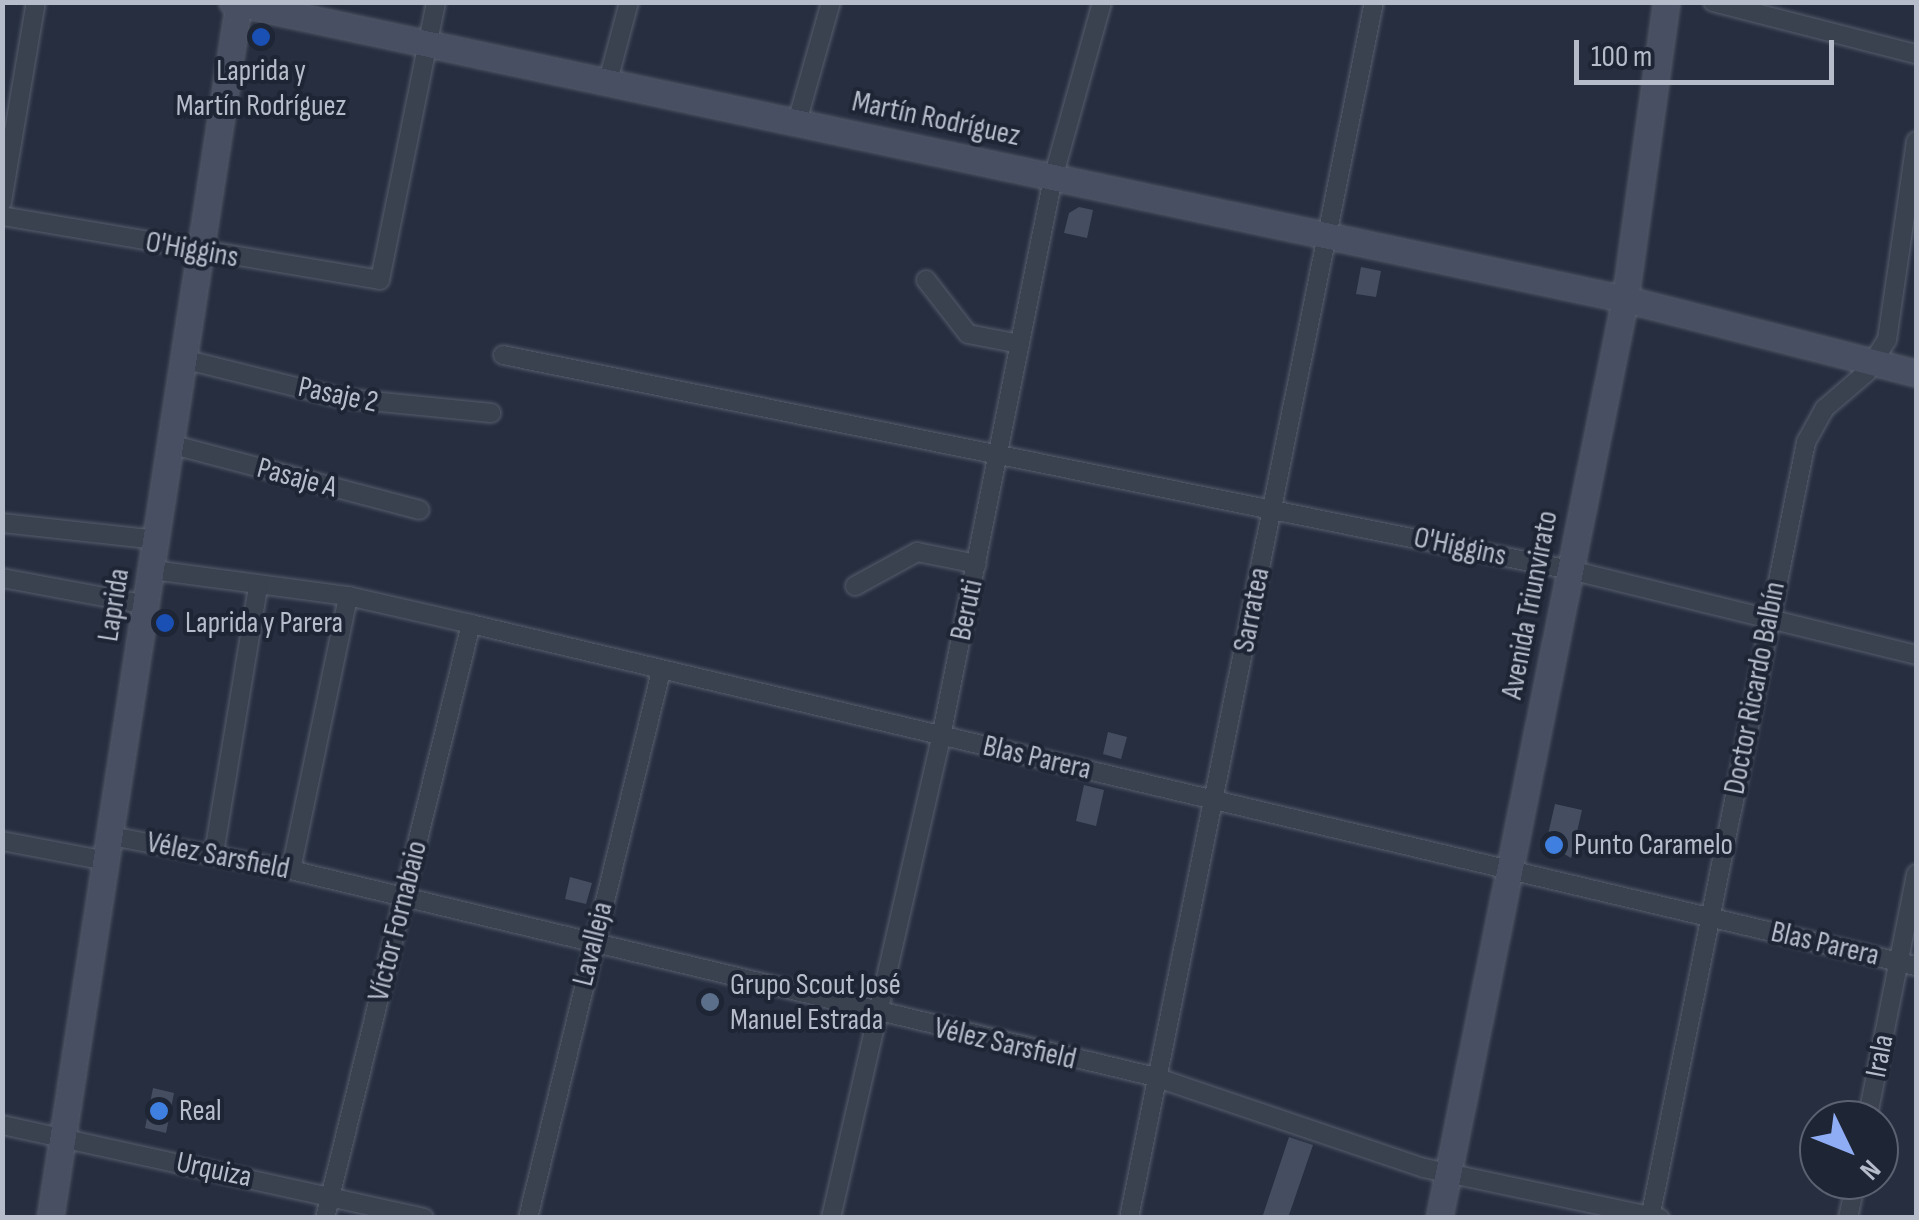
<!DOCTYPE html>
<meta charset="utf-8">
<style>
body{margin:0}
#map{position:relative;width:1919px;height:1220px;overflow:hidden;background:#262e3f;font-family:"Sofia Sans Condensed",sans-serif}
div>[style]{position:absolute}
.building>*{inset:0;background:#454e61}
.roads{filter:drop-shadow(0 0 2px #575e6d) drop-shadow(0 0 2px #575e6d)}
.street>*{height:18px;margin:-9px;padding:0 9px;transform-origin:9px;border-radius:9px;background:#3a414f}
.secondary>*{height:25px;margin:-12.5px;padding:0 12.5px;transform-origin:12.5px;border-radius:12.5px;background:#484f62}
.dots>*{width:28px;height:28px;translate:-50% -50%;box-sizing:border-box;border:5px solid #1e2534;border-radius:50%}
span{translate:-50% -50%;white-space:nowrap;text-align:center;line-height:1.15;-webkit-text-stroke:8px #1e2534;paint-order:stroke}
.poi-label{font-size:30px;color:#b6bcca}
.left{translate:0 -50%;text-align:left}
.street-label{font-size:30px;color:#b6bcca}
.frame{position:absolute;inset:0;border:5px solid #b6bcca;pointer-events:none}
.north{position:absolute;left:1799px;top:1100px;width:100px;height:100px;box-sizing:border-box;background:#1e2534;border:2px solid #5b6170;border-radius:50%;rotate:133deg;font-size:28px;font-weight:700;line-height:40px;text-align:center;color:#b6bcca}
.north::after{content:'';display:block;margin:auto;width:35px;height:45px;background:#8fadf5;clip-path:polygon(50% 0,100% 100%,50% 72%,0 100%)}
.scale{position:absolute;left:1574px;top:40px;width:260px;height:45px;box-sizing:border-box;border:5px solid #b6bcca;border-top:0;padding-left:12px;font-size:30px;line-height:35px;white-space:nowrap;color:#b6bcca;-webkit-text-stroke:8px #1e2534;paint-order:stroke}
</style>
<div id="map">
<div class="building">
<div style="clip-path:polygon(1079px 207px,1093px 210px,1087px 238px,1064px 233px,1069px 213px)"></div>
<div style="clip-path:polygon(1361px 267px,1381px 271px,1376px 297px,1356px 294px)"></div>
<div style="clip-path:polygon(1108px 732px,1127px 737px,1121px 759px,1103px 754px)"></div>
<div style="clip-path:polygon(1084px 785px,1104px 790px,1096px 826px,1076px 821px)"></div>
<div style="clip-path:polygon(1555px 804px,1582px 810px,1571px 858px,1546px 843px)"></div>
<div style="clip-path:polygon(570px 877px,592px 883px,586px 904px,565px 899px)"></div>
<div style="clip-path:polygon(153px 1088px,174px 1093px,166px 1133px,145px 1128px)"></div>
<div style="clip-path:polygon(1289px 1137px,1313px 1145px,1288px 1218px,1262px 1218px)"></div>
</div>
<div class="roads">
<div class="street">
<div style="left:1713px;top:2px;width:210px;rotate:14.4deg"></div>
<div style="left:608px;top:81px;width:82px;rotate:-75.1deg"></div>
<div style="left:797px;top:122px;width:125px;rotate:-74.2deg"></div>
<div style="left:2px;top:202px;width:203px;rotate:-80.4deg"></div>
<div style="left:2px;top:216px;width:383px;rotate:9.6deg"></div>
<div style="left:380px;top:280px;width:284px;rotate:-78.6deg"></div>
<div style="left:926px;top:280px;width:68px;rotate:52.1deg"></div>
<div style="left:968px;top:334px;width:53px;rotate:10.9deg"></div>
<div style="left:503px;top:355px;width:1088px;rotate:11.39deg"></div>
<div style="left:1570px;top:570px;width:356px;rotate:13.8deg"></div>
<div style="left:187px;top:360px;width:159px;rotate:13.9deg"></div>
<div style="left:341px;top:398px;width:151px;rotate:5.7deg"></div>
<div style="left:174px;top:445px;width:254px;rotate:14.8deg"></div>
<div style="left:2px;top:523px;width:157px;rotate:6.2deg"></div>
<div style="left:153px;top:570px;width:197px;rotate:7.6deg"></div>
<div style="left:348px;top:596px;width:126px;rotate:12.8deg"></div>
<div style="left:471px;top:624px;width:1485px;rotate:13.32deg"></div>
<div style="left:2px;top:578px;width:147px;rotate:10.5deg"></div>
<div style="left:855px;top:586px;width:71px;rotate:-28.7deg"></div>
<div style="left:917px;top:552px;width:61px;rotate:11.3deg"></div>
<div style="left:111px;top:836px;width:183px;rotate:10.7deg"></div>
<div style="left:291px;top:870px;width:888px;rotate:13.47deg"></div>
<div style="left:1155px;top:1077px;width:284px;rotate:18.7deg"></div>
<div style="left:1424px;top:1168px;width:241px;rotate:12deg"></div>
<div style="left:2px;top:841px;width:107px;rotate:10.8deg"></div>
<div style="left:214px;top:853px;width:269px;rotate:-80.6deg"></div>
<div style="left:291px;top:870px;width:280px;rotate:-78.2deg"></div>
<div style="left:1867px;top:1120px;width:251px;rotate:-78.7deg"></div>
<div style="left:2px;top:1125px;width:432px;rotate:12.4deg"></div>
<div style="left:325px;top:1218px;width:612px;rotate:-76.19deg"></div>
<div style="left:528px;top:1218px;width:563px;rotate:-76.33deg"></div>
<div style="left:831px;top:1218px;width:493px;rotate:-77.1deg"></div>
<div style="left:941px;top:737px;width:570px;rotate:-78.67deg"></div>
<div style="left:1053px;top:178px;width:183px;rotate:-74.4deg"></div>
<div style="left:1129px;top:1218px;width:1240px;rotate:-78.61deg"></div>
<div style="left:1650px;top:1218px;width:792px;rotate:-78.63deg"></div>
<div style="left:1806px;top:442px;width:38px;rotate:-61deg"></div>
<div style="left:1824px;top:409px;width:55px;rotate:-40.6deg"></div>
<div style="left:1866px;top:373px;width:39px;rotate:-58deg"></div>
<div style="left:1887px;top:340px;width:201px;rotate:-81.7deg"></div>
<div style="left:1848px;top:1218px;width:39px;rotate:-78deg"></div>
</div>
<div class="secondary">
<div style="left:232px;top:2px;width:1424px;rotate:12.04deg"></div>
<div style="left:1625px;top:299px;width:300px;rotate:14.3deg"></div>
<div style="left:50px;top:1218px;width:1231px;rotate:-81.17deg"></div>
<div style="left:1439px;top:1218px;width:938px;rotate:-78.56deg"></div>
<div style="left:1625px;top:299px;width:300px;rotate:-82.1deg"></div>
</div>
</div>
<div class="dots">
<div style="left:261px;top:37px;background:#1a4fb4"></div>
<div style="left:165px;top:623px;background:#1a4fb4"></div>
<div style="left:1554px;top:845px;background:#3f7fe0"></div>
<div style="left:710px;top:1002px;background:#5c6f8a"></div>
<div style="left:159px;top:1111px;background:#3f7fe0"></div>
</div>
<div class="poi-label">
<span style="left:261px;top:88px">Laprida y<br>Martín Rodríguez</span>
<span class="left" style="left:185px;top:623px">Laprida y Parera</span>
<span class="left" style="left:1574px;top:845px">Punto Caramelo</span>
<span class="left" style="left:730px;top:1002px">Grupo Scout José<br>Manuel Estrada</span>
<span class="left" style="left:179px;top:1111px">Real</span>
</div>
<div class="street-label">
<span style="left:936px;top:119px;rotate:12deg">Martín Rodríguez</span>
<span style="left:192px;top:250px;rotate:10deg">O'Higgins</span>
<span style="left:338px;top:395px;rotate:12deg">Pasaje 2</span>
<span style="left:297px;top:478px;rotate:15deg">Pasaje A</span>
<span style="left:1460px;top:547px;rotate:12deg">O'Higgins</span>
<span style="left:114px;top:605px;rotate:-81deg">Laprida</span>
<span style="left:1530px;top:605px;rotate:-79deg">Avenida Triunvirato</span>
<span style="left:967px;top:610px;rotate:-78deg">Beruti</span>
<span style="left:1252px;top:610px;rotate:-79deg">Sarratea</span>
<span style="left:1755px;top:688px;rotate:-79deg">Doctor Ricardo Balbín</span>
<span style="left:1037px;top:758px;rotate:13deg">Blas Parera</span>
<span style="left:218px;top:856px;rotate:11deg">Vélez Sarsfield</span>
<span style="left:398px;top:921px;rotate:-76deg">Víctor Fornabaio</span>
<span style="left:593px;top:944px;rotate:-76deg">Lavalleja</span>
<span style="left:1825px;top:944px;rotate:13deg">Blas Parera</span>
<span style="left:1005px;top:1044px;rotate:13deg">Vélez Sarsfield</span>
<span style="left:1880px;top:1056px;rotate:-79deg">Irala</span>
<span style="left:214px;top:1170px;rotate:12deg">Urquiza</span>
</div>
<div class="frame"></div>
<div class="north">N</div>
<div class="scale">100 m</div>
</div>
